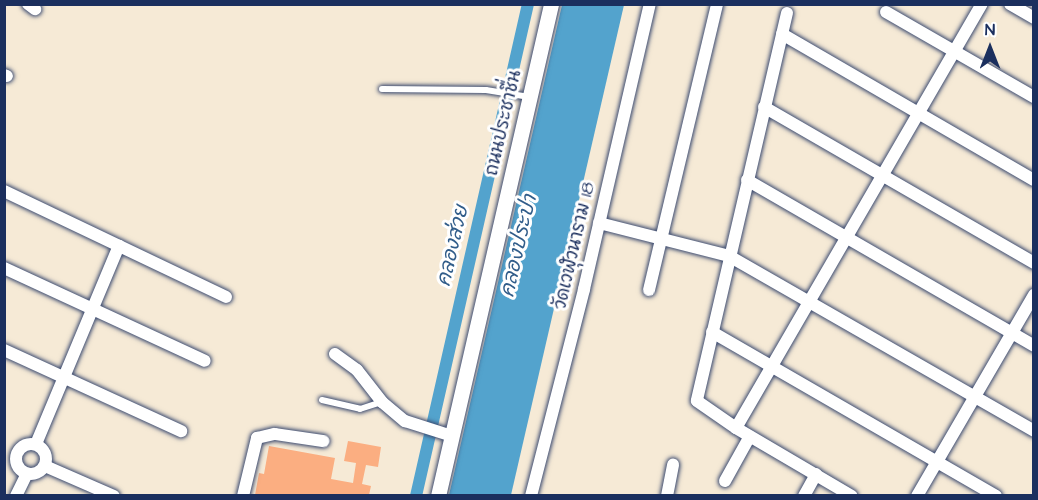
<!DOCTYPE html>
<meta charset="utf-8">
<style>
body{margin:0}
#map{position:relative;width:1038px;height:500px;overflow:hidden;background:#f6ead6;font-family:"Architects Daughter","Playpen Sans Thai",sans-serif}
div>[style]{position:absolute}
.water>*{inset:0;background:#53a3cd}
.canal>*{height:12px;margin:-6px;padding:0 6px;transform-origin:6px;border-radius:6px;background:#53a3cd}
.building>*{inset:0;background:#fbae81}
.roads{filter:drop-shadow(0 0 2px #3c4b70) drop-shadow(0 0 2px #3c4b70)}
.service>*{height:6px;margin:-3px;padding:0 3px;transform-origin:3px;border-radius:3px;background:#fff}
.minor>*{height:12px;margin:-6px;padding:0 6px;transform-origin:6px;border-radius:6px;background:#fff}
.minor>.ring{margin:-6px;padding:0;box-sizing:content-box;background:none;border:12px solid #fff;border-radius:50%}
.tertiary>*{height:15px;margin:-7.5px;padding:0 7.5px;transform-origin:7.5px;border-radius:7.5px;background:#fff}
span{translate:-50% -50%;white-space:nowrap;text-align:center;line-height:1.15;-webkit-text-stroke:6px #fff;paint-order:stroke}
.street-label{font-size:18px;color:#1b2f5e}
.water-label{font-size:20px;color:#315d8a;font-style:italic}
.frame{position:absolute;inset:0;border:6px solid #1b2f5e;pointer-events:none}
.north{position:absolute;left:960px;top:18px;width:60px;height:60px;-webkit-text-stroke:4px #fff;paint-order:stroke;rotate:0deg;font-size:16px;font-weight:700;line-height:24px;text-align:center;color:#1b2f5e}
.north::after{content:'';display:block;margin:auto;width:21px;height:27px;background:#1b2f5e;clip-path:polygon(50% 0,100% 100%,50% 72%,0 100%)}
</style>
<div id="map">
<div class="water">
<div style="clip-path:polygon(562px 5px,624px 5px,511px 495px,449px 495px)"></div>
</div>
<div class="canal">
<div style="left:416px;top:496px;width:505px;rotate:-77.18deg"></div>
</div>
<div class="building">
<div style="clip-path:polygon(348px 441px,381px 447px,378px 467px,366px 465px,362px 484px,371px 486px,369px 495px,255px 495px,259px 473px,264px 474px,269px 446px,335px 458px,331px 479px,353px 483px,356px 463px,344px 461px)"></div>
</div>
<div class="roads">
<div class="service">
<div style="left:382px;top:89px;width:104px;rotate:0.6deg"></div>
<div style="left:486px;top:90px;width:44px;rotate:9.2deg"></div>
<div style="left:322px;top:400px;width:39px;rotate:13deg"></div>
<div style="left:360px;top:409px;width:23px;rotate:-18deg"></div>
</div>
<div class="minor">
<div style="left:28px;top:4px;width:9px;rotate:36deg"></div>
<div style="left:1010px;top:4px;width:28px;rotate:30deg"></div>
<div style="left:886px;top:12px;width:171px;rotate:29.9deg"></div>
<div style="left:787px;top:13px;width:398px;rotate:103.1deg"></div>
<div style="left:697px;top:401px;width:47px;rotate:34.7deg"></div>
<div style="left:736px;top:428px;width:134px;rotate:30.4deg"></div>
<div style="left:782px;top:34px;width:291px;rotate:30.1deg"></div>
<div style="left:4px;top:75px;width:3px;rotate:18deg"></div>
<div style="left:764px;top:107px;width:312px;rotate:30deg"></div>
<div style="left:747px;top:180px;width:332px;rotate:30deg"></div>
<div style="left:4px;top:191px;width:246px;rotate:25.5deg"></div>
<div style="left:599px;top:223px;width:134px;rotate:14.2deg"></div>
<div style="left:729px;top:256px;width:352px;rotate:29.8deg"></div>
<div style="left:4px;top:268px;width:221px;rotate:24.8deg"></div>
<div style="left:649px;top:290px;width:294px;rotate:-76.6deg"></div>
<div style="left:712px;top:332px;width:328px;rotate:30deg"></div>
<div style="left:4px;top:350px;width:195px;rotate:24.6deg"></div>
<div style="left:335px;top:354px;width:27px;rotate:36deg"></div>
<div style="left:357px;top:370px;width:41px;rotate:52deg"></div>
<div style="left:382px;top:402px;width:30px;rotate:40deg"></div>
<div style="left:405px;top:421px;width:49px;rotate:17.7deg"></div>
<div style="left:736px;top:428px;width:490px;rotate:-59.9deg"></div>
<div class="ring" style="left:16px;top:444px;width:18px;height:18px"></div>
<div style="left:36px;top:444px;width:215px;rotate:-67.3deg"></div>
<div style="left:45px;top:466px;width:75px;rotate:23.5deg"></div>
<div style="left:725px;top:481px;width:51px;rotate:-60.9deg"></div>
<div style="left:16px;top:496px;width:25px;rotate:-64deg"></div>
<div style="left:243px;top:496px;width:60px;rotate:-76.4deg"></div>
<div style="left:257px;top:438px;width:18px;rotate:-13deg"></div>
<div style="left:275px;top:434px;width:49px;rotate:8.3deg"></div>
<div style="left:531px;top:496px;width:214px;rotate:-75.6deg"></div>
<div style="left:584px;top:289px;width:293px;rotate:-77deg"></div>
<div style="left:667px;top:496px;width:32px;rotate:-79deg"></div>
<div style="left:804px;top:496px;width:25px;rotate:-61deg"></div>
<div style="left:917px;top:496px;width:233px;rotate:-59.8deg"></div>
</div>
<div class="tertiary">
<div style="left:438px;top:496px;width:505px;rotate:-77.06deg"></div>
</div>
</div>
<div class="street-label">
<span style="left:504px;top:123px;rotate:-77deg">ถนนประชาชื่น</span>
<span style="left:575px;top:246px;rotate:-77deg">วัดเวฬุวนาราม 18</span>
</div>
<div class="water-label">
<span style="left:453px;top:246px;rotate:-77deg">คลองส่วย</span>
<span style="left:519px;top:246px;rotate:-77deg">คลองประปา</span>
</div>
<div class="frame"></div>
<div class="north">N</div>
</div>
